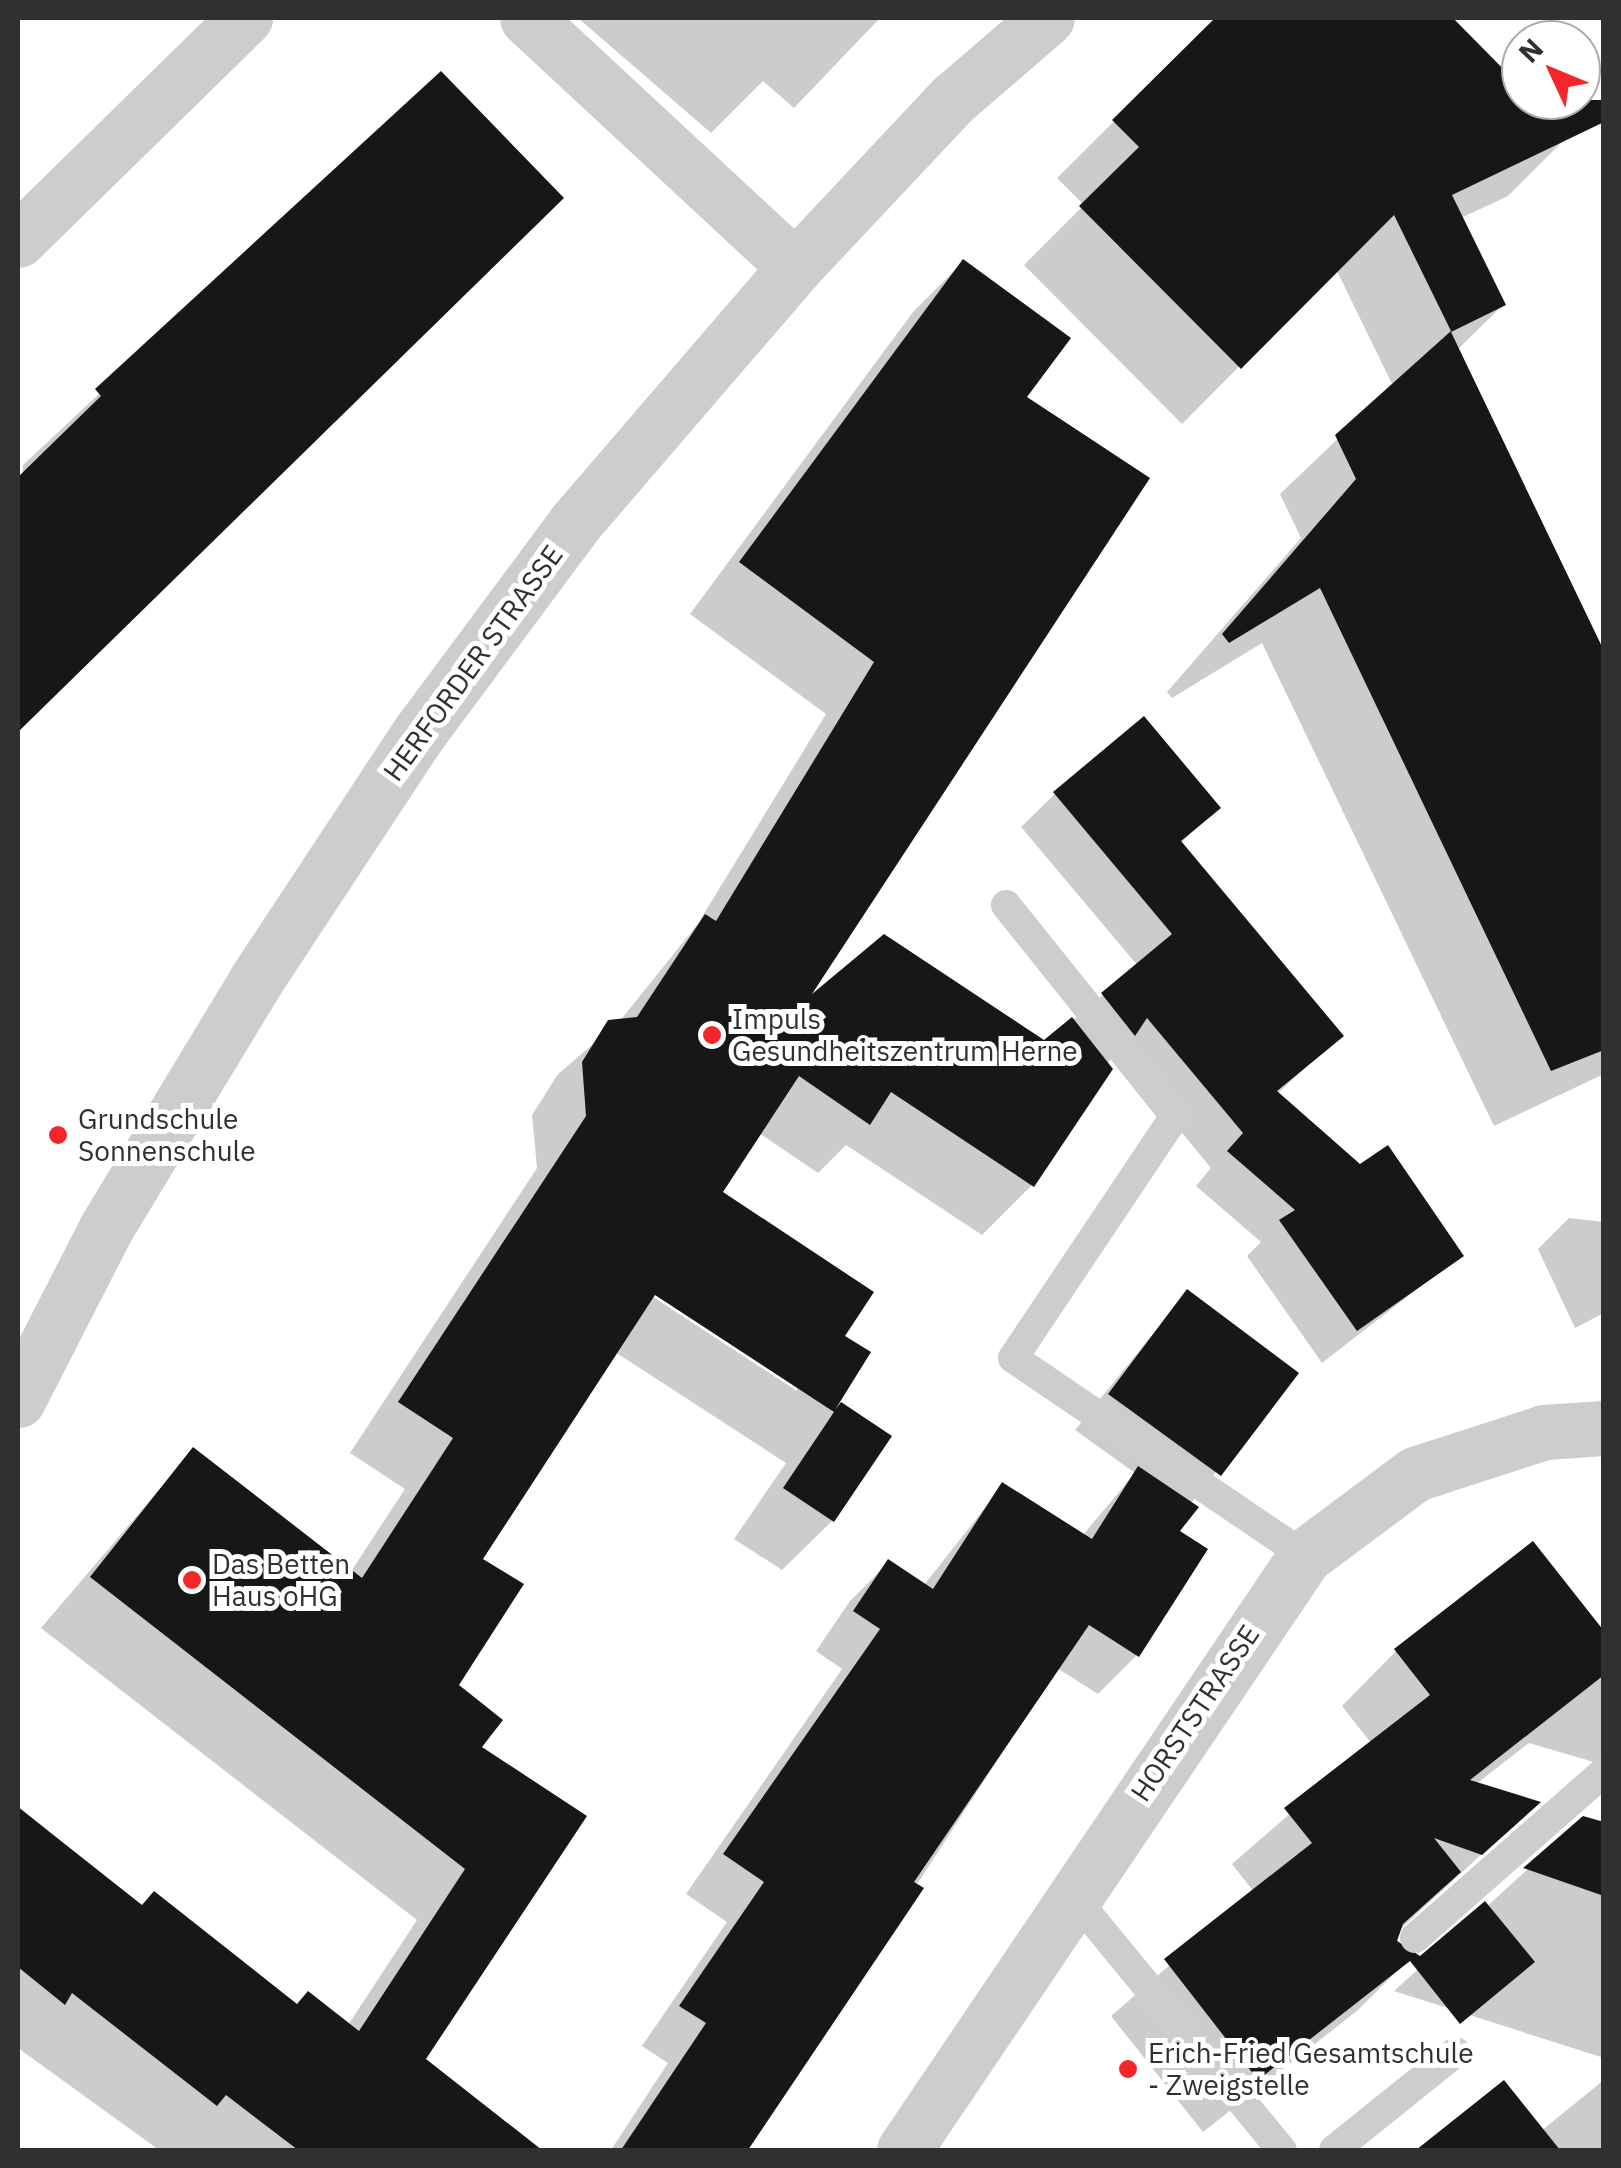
<!DOCTYPE html>
<style>
body{margin:0}
#map{position:relative;width:1621px;height:2168px;overflow:hidden;background:#fff;font-family:"IBM Plex Sans",sans-serif}
div>[style]{position:absolute}
.shadow>*{inset:0;background:#0003}
.building>*{inset:0;background:#171717}
.service>*{height:30px;margin:-15px;padding:0 15px;transform-origin:15px;border-radius:15px;background:#cdcdcd}
.minor>*{height:55px;margin:-27.5px;padding:0 27.5px;transform-origin:27.5px;border-radius:27.5px;background:#cdcdcd}
.dots>*{width:28px;height:28px;translate:-50% -50%;box-sizing:border-box;border:5px solid #fff;border-radius:50%}
span{translate:-50% -50%;white-space:nowrap;text-align:center;line-height:1.15;-webkit-text-stroke:10px #fff;paint-order:stroke}
.street-label{font-size:28px;color:#303030}
.poi-label{font-size:28px;color:#303030}
.left{translate:0 -50%;text-align:left}
.frame{position:absolute;inset:0;border:20px solid #303030;pointer-events:none}
.north{position:absolute;left:1501px;top:20px;width:100px;height:100px;box-sizing:border-box;background:#fff;border:2px solid #acacac;border-radius:50%;rotate:314deg;font-size:28px;font-weight:700;line-height:40px;text-align:center;color:#303030}
.north::after{content:'';display:block;margin:auto;width:35px;height:45px;background:#f4252b;clip-path:polygon(50% 0,100% 100%,50% 72%,0 100%)}
</style>
<div id="map">
<div class="shadow">
<div style="clip-path:polygon(578px 18px,880px 18px,794px 108px,763px 81px,711px 133px)"></div>
<div style="clip-path:polygon(1218px 18px,1450px 18px,1521px 100px,1546px 100px,1565px 139px,1508px 196px,1461px 218px,1503px 305px,1457px 350px,1604px 650px,1604px 1074px,1494px 1126px,1262px 643px,1172px 698px,1167px 692px,1301px 538px,1280px 494px,1393px 386px,1336px 269px,1182px 424px,1024px 265px,1084px 205px,1057px 178px)"></div>
<div style="clip-path:polygon(441px 74px,487px 272px,18px 724px,23px 465px)"></div>
<div style="clip-path:polygon(evenodd,963px 262px,1023px 398px,803px 1003px,1044px 1044px,1138px 966px,1021px 827px,1055px 794px,1217px 807px,1180px 844px,1340px 1036px,1277px 1094px,1461px 1255px,1322px 1363px,1247px 1256px,1261px 1242px,1196px 1186px,1211px 1168px,1115px 1052px,1032px 1185px,982px 1235px,846px 1145px,818px 1173px,759px 1133px,719px 1193px,842px 1336px,867px 1353px,831px 1412px,841px 1405px,833px 1520px,782px 1570px,734px 1539px,786px 1463px,615px 1352px,480px 1559px,456px 1686px,478px 1747px,583px 1817px,423px 2060px,538px 2150px,159px 2150px,18px 2048px,18px 1806px,141px 1907px,296px 2006px,348px 2025px,417px 1920px,41px 1628px,193px 1450px,350px 1573px,405px 1489px,350px 1453px,537px 1168px,532px 1115px,558px 1074px,619px 1022px,697px 925px,826px 714px,690px 614px,913px 312px,963px 262px,646px 1286px,797px 1385px,797px 1391px,644px 1291px,646px 1286px)"></div>
<div style="clip-path:polygon(1569px 1218px,1604px 1222px,1604px 1313px,1575px 1328px,1538px 1249px)"></div>
<div style="clip-path:polygon(1187px 1292px,1295px 1374px,1190px 1504px,1137px 1655px,1098px 1694px,1057px 1668px,745px 2150px,611px 2150px,668px 2063px,642px 2046px,727px 1922px,686px 1894px,842px 1669px,816px 1651px,850px 1601px,889px 1562px,924px 1585px,1003px 1485px,1082px 1536px,1135px 1473px,1075px 1430px)"></div>
<div style="clip-path:polygon(1604px 1635px,1604px 1765px,1529px 1743px,1476px 1784px,1536px 1804px,1394px 1935px,1411px 1957px,1358px 2010px,1203px 2132px,1111px 2016px,1254px 1892px,1232px 1864px,1371px 1743px,1342px 1706px,1396px 1651px)"></div>
<div style="clip-path:polygon(1583px 1819px,1604px 1825px,1604px 2058px,1394px 1991px)"></div>
<div style="clip-path:polygon(1604px 2080px,1604px 2150px,1420px 2150px,1504px 2084px,1541px 2131px)"></div>
</div>
<div class="building">
<div style="clip-path:polygon(1215px 18px,1453px 18px,1521px 87px,1521px 100px,1604px 100px,1604px 122px,1452px 195px,1506px 305px,1451px 332px,1604px 651px,1604px 1050px,1551px 1071px,1320px 588px,1229px 643px,1222px 634px,1356px 479px,1335px 435px,1451px 331px,1394px 215px,1241px 369px,1079px 206px,1139px 147px,1112px 120px)"></div>
<div style="clip-path:polygon(441px 71px,564px 198px,18px 732px,18px 477px,101px 396px,95px 389px)"></div>
<div style="clip-path:polygon(963px 259px,1071px 338px,1027px 397px,1150px 478px,812px 994px,884px 934px,1044px 1040px,1072px 1017px,1113px 1069px,1034px 1187px,891px 1092px,870px 1125px,799px 1076px,723px 1192px,874px 1292px,845px 1336px,871px 1352px,835px 1410px,841px 1402px,892px 1436px,834px 1522px,783px 1488px,834px 1412px,655px 1295px,483px 1559px,524px 1584px,459px 1685px,503px 1720px,482px 1747px,587px 1816px,426px 2059px,542px 2150px,298px 2150px,226px 2095px,217px 2106px,72px 1993px,65px 2005px,18px 1967px,18px 1807px,142px 1905px,154px 1891px,297px 2004px,308px 1991px,359px 2031px,465px 1869px,90px 1577px,193px 1447px,362px 1578px,453px 1438px,398px 1402px,586px 1116px,582px 1062px,608px 1020px,637px 1017px,705px 914px,716px 921px,874px 662px,739px 562px)"></div>
<div style="clip-path:polygon(1144px 716px,1221px 808px,1181px 841px,1344px 1036px,1277px 1091px,1360px 1164px,1388px 1145px,1464px 1256px,1357px 1331px,1279px 1220px,1295px 1210px,1227px 1151px,1243px 1133px,1147px 1018px,1135px 1036px,1101px 993px,1172px 934px,1053px 792px)"></div>
<div style="clip-path:polygon(1187px 1289px,1299px 1373px,1221px 1476px,1108px 1394px)"></div>
<div style="clip-path:polygon(1138px 1466px,1199px 1507px,1180px 1531px,1208px 1549px,1139px 1657px,1089px 1625px,914px 1882px,924px 1888px,748px 2150px,621px 2150px,706px 2023px,679px 2006px,764px 1882px,723px 1854px,880px 1629px,853px 1611px,888px 1559px,933px 1589px,1002px 1482px,1092px 1539px)"></div>
<div style="clip-path:polygon(1533px 1541px,1604px 1631px,1604px 1675px,1470px 1780px,1541px 1802px,1482px 1855px,1434px 1838px,1461px 1872px,1403px 1924px,1397px 1941px,1420px 1956px,1485px 1901px,1535px 1962px,1460px 2024px,1410px 1961px,1258px 2080px,1164px 1959px,1312px 1843px,1284px 1808px,1430px 1695px,1394px 1649px)"></div>
<div style="clip-path:polygon(1583px 1816px,1604px 1822px,1604px 1896px,1523px 1868px)"></div>
<div style="clip-path:polygon(1504px 2080px,1560px 2150px,1416px 2150px)"></div>
</div>
<div class="service">
<div style="left:1006px;top:905px;width:270px;rotate:51.3deg"></div>
<div style="left:1175px;top:1116px;width:291px;rotate:123.8deg"></div>
<div style="left:1013px;top:1358px;width:353px;rotate:34.1deg"></div>
<div style="left:1073px;top:1896px;width:329px;rotate:50.6deg"></div>
<div style="left:1415px;top:1938px;width:252px;rotate:-41.3deg"></div>
<div style="left:1334px;top:2150px;width:156px;rotate:-38.8deg"></div>
</div>
<div class="minor">
<div style="left:527px;top:18px;width:366px;rotate:42.9deg"></div>
<div style="left:18px;top:240px;width:318px;rotate:-44.4deg"></div>
<div style="left:18px;top:1400px;width:193px;rotate:-62.9deg"></div>
<div style="left:106px;top:1228px;width:290px;rotate:-58.8deg"></div>
<div style="left:256px;top:980px;width:296px;rotate:-56.6deg"></div>
<div style="left:419px;top:733px;width:260px;rotate:-53.4deg"></div>
<div style="left:574px;top:524px;width:339px;rotate:-49.3deg"></div>
<div style="left:795px;top:267px;width:231px;rotate:-46.8deg"></div>
<div style="left:953px;top:99px;width:124px;rotate:-40.8deg"></div>
<div style="left:904px;top:2150px;width:717px;rotate:-55.98deg"></div>
<div style="left:1305px;top:1556px;width:137px;rotate:-36.7deg"></div>
<div style="left:1415px;top:1474px;width:136px;rotate:-18deg"></div>
<div style="left:1544px;top:1432px;width:60px;rotate:-3.8deg"></div>
</div>
<div class="dots">
<div style="left:712px;top:1035px;background:#f4252b"></div>
<div style="left:58px;top:1135px;background:#f4252b"></div>
<div style="left:192px;top:1580px;background:#f4252b"></div>
<div style="left:1128px;top:2069px;background:#f4252b"></div>
</div>
<div class="street-label">
<span style="left:473px;top:663px;rotate:-54deg">HERFORDER STRASSE</span>
<span style="left:1195px;top:1713px;rotate:-56deg">HORSTSTRASSE</span>
</div>
<div class="poi-label">
<span class="left" style="left:732px;top:1035px">Impuls<br>Gesundheitszentrum Herne</span>
<span class="left" style="left:78px;top:1135px">Grundschule<br>Sonnenschule</span>
<span class="left" style="left:212px;top:1580px">Das Betten<br>Haus oHG</span>
<span class="left" style="left:1148px;top:2069px">Erich-Fried Gesamtschule<br>- Zweigstelle</span>
</div>
<div class="frame"></div>
<div class="north">N</div>
</div>
